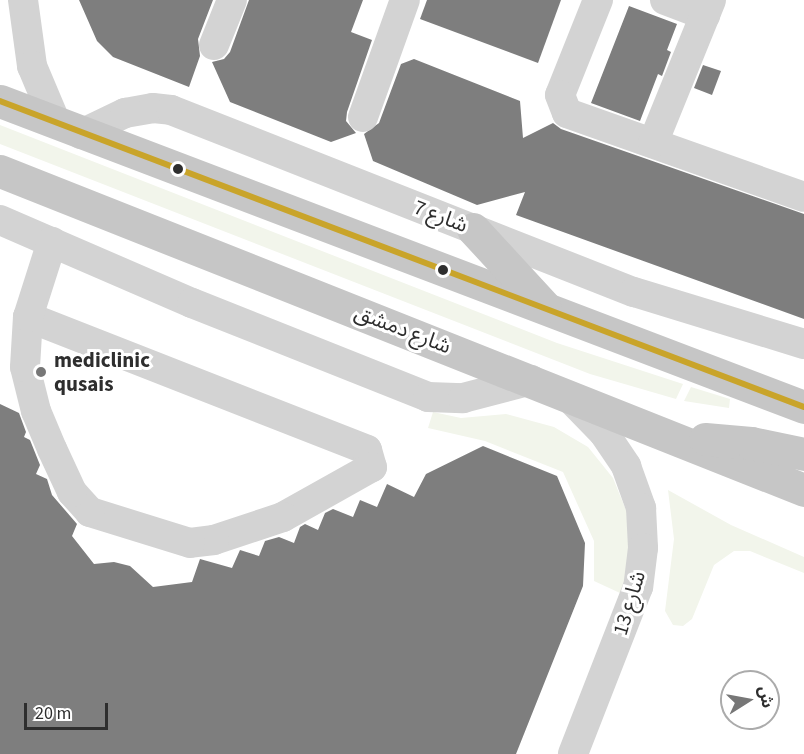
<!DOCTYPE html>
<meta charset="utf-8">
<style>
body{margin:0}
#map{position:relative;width:804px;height:754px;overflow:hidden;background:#fff;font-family:"Source Sans 3","Noto Sans Arabic",sans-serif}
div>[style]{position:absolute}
.green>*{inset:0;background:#f2f5eb}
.building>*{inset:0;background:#7e7e7e}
.minor>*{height:30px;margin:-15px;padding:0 15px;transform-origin:15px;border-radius:15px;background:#d3d3d3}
.major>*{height:33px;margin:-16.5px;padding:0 16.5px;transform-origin:16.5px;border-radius:16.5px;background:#c6c6c6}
.bus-1>*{height:6px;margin:-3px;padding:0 3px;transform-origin:3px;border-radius:3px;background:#c9a42a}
.dots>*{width:16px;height:16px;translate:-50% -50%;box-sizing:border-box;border:3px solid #fff;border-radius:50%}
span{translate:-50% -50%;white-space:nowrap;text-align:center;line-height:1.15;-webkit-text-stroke:6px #fff;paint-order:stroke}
.street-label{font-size:21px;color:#2e2e2e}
.poi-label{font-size:21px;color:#2e2e2e;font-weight:700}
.left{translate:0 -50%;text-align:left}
.north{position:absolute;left:720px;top:670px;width:60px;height:60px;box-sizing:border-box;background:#fff;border:2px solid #ababab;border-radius:50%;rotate:79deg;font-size:16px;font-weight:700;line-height:24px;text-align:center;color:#2e2e2e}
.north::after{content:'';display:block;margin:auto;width:21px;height:27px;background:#777;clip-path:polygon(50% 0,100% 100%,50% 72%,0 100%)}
.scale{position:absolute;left:24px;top:703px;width:84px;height:27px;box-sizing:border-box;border:3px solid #2e2e2e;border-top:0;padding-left:8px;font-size:18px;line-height:21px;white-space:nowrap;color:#2e2e2e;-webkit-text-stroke:4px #fff;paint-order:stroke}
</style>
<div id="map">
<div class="green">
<div style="clip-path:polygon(0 125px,557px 343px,683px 384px,676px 399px,590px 374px,0 144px)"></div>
<div style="clip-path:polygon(691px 387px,730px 399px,729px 408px,684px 401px)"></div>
<div style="clip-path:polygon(433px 412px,461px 418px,506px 414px,554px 427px,588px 447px,613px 478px,628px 515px,631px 535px,627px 574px,620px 593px,594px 581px,594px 541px,563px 472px,485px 441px,428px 428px)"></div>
<div style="clip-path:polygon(668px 490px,731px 525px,804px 557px,804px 573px,750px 551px,734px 551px,714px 565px,692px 619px,683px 626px,673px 625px,665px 611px,674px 539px)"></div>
</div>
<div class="building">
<div style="clip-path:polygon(79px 0,213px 0,198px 39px,200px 56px,189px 87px,113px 57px,97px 41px)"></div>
<div style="clip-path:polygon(249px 0,363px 0,351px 32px,372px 40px,347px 112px,346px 121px,356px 133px,331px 142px,230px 102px,212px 62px,224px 59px,230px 52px)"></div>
<div style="clip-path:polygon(427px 0,561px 0,538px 63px,420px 19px)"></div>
<div style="clip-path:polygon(629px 6px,677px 24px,667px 50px,671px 52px,662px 76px,658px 74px,640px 121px,591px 103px)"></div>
<div style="clip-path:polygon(414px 59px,520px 101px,523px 138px,553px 123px,561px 129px,804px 214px,804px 319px,516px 215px,525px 192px,477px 205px,373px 161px,364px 134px,379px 123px,401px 64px)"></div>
<div style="clip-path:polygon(703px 65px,721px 71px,712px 95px,694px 88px)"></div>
<div style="clip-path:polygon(0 404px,19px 413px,26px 432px,24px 437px,30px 440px,40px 465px,36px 474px,47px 479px,52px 495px,77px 524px,72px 536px,94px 564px,114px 562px,130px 566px,153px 587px,192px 582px,200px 559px,232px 568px,240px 550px,259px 556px,265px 541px,279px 537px,294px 543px,300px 527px,305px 524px,318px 530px,325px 513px,333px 509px,353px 517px,360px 500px,377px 507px,387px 484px,414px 497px,426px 474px,483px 446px,557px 476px,585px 543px,583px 586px,516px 754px,0 754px)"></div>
</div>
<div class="minor">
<div style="left:23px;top:0;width:67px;rotate:82.2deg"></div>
<div style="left:32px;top:66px;width:62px;rotate:67.2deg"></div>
<div style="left:598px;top:0;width:102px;rotate:111.8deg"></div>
<div style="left:560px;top:95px;width:19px;rotate:69deg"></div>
<div style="left:567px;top:113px;width:251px;rotate:19.5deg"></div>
<div style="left:665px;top:0;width:43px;rotate:20.6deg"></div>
<div style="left:214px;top:45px;width:48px;rotate:-68.2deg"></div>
<div style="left:363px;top:117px;width:124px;rotate:-70.3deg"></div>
<div style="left:81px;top:134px;width:49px;rotate:-25.5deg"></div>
<div style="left:125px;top:113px;width:28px;rotate:-10deg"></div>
<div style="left:153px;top:108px;width:18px;rotate:6deg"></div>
<div style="left:171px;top:110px;width:497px;rotate:21.5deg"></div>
<div style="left:634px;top:292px;width:178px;rotate:17deg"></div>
<div style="left:653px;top:143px;width:154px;rotate:-67.9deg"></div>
<div style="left:0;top:220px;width:209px;rotate:23.4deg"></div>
<div style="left:192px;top:303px;width:254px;rotate:21.7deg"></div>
<div style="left:428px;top:397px;width:35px;rotate:2deg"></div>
<div style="left:463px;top:398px;width:71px;rotate:-14.6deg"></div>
<div style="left:28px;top:317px;width:364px;rotate:21.4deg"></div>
<div style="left:367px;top:450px;width:18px;rotate:74deg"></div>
<div style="left:372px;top:467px;width:102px;rotate:150.7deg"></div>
<div style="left:283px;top:517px;width:73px;rotate:161.6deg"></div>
<div style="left:214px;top:540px;width:24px;rotate:173deg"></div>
<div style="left:190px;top:543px;width:105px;rotate:-162.8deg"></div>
<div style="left:90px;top:512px;width:27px;rotate:-132deg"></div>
<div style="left:72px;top:492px;width:47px;rotate:-114.9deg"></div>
<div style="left:52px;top:449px;width:41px;rotate:-112.8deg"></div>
<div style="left:36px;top:411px;width:45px;rotate:-104deg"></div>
<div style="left:25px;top:367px;width:50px;rotate:-86.6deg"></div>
<div style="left:28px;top:317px;width:79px;rotate:-72.3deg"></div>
<div style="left:568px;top:396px;width:52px;rotate:45.8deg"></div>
<div style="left:604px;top:433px;width:40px;rotate:56deg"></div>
<div style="left:626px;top:466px;width:45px;rotate:70.3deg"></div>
<div style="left:641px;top:508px;width:40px;rotate:87.1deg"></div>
<div style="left:643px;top:548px;width:39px;rotate:97deg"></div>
<div style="left:638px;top:587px;width:179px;rotate:111.3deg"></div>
</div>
<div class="major">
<div style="left:0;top:101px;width:860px;rotate:20.84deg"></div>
<div style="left:0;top:171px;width:865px;rotate:21.64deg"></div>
<div style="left:473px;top:229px;width:105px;rotate:47.3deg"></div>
<div style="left:705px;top:439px;width:46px;rotate:5deg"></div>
<div style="left:751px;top:443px;width:54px;rotate:11.7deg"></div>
</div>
<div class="bus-1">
<div style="left:0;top:101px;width:860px;rotate:20.84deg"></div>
</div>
<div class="dots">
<div style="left:178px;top:169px;background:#2e2e2e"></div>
<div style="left:443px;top:270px;background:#2e2e2e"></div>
<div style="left:41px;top:372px;background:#777"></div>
</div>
<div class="street-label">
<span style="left:441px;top:216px;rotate:21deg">شارع 7</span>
<span style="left:403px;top:329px;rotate:21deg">شارع دمشق</span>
<span style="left:629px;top:603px;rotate:-73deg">شارع 13</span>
</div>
<div class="poi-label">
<span class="left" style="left:54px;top:372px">mediclinic<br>qusais</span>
</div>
<div class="north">ش</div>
<div class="scale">20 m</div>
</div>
